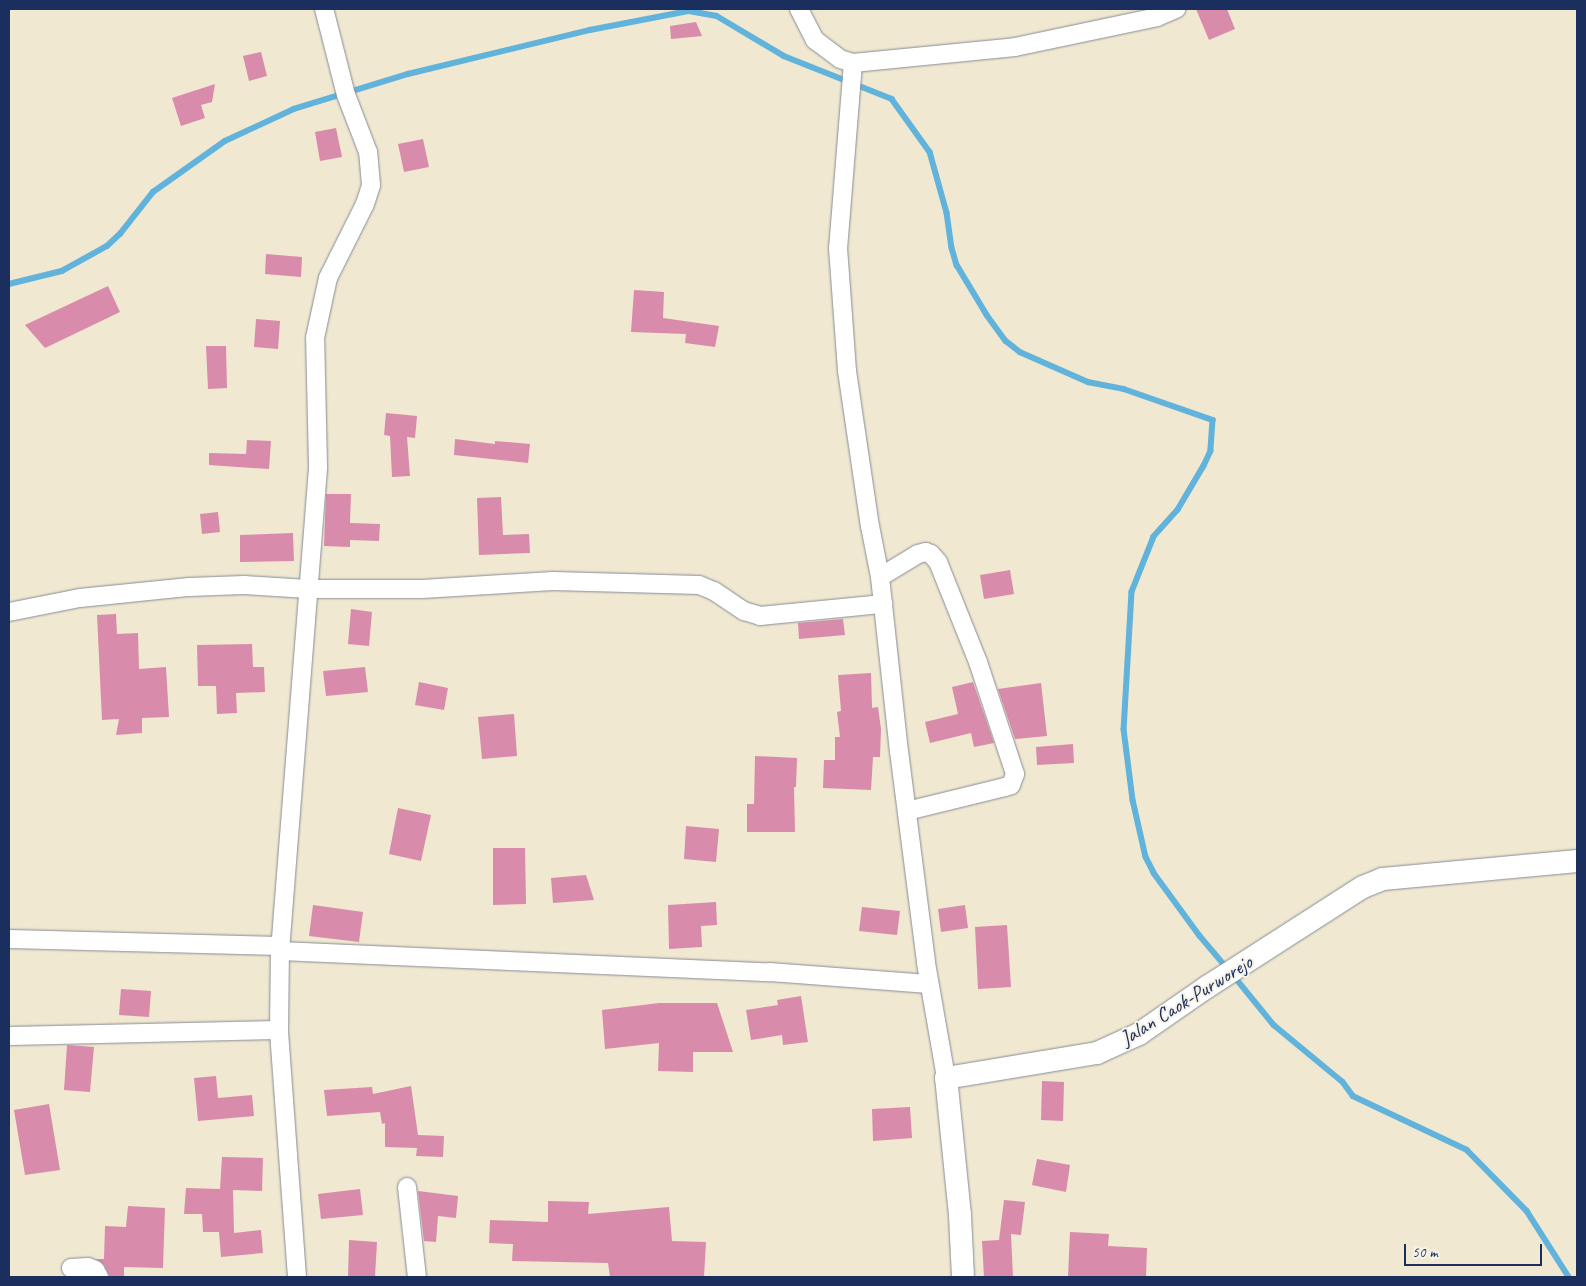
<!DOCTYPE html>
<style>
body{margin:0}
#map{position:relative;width:1586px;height:1286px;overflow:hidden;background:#f0e8d0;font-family:Caveat,sans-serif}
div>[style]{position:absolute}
.stream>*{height:5.5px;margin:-2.75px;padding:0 2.75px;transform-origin:2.75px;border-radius:2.75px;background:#61b3dc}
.building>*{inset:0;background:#d98bac}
.roads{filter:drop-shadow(0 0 1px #868c97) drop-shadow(0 0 1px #868c97)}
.minor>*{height:18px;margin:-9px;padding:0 9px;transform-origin:9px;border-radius:9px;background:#fff}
.tertiary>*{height:22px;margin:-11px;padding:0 11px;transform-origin:11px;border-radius:11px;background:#fff}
span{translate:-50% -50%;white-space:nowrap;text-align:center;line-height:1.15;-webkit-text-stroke:4px #f7f3e8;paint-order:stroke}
.street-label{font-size:21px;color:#1b2f5e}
.frame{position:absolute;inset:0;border:10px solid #1b2f5e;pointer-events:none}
.scale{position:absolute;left:1404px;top:1244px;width:138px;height:22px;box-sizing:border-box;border:2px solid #1b2f5e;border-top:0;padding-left:6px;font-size:15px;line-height:18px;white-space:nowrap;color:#1b2f5e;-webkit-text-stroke:4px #f7f3e8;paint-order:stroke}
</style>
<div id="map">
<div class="stream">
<div style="left:9px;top:284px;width:55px;rotate:-13.8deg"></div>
<div style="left:62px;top:271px;width:51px;rotate:-29.1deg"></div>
<div style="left:107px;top:246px;width:18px;rotate:-43deg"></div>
<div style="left:120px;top:234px;width:53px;rotate:-51.8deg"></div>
<div style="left:153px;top:192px;width:88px;rotate:-35.3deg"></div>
<div style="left:225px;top:141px;width:76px;rotate:-24.9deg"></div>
<div style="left:294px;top:109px;width:119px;rotate:-17.1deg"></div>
<div style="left:408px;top:74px;width:187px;rotate:-13.6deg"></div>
<div style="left:590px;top:30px;width:101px;rotate:-10.9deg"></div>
<div style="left:689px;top:11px;width:28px;rotate:10deg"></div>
<div style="left:717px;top:16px;width:78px;rotate:30.8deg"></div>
<div style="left:784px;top:56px;width:116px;rotate:21.7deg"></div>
<div style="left:892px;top:99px;width:65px;rotate:54.4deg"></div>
<div style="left:930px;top:152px;width:63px;rotate:74.4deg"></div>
<div style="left:947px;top:213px;width:35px;rotate:82deg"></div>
<div style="left:952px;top:248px;width:18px;rotate:74deg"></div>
<div style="left:957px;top:265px;width:58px;rotate:59deg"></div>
<div style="left:987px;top:315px;width:32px;rotate:54deg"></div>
<div style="left:1006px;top:341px;width:18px;rotate:38deg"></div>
<div style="left:1020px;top:352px;width:74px;rotate:23.8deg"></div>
<div style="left:1088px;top:382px;width:37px;rotate:11deg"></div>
<div style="left:1124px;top:389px;width:94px;rotate:19.2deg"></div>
<div style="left:1213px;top:420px;width:31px;rotate:94deg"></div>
<div style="left:1211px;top:451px;width:17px;rotate:115deg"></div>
<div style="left:1204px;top:466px;width:51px;rotate:120.6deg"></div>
<div style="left:1178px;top:510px;width:36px;rotate:132deg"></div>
<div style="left:1154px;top:537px;width:59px;rotate:111.8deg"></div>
<div style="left:1132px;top:592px;width:137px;rotate:93.3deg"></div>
<div style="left:1124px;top:729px;width:72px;rotate:82.8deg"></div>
<div style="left:1133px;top:800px;width:58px;rotate:77.2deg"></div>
<div style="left:1146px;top:857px;width:18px;rotate:63deg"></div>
<div style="left:1154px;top:873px;width:78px;rotate:53.9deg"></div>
<div style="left:1200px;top:936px;width:43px;rotate:49.7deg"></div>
<div style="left:1234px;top:976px;width:63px;rotate:50.8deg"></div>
<div style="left:1274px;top:1025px;width:89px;rotate:39.6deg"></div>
<div style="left:1343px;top:1082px;width:17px;rotate:54deg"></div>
<div style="left:1353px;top:1096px;width:126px;rotate:25.3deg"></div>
<div style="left:1467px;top:1150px;width:86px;rotate:45.5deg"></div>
<div style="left:1527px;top:1211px;width:78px;rotate:57.5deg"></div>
</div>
<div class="building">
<div style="clip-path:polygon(1196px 9px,1227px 9px,1235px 29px,1209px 40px)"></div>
<div style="clip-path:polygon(696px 22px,702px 36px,671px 39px,670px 26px)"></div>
<div style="clip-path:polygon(261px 52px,267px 76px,249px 81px,243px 56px)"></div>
<div style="clip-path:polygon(215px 84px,212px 102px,201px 105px,205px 118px,181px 126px,172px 98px)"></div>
<div style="clip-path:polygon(336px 128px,342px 157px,320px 161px,315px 132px)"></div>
<div style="clip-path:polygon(423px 139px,429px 167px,404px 172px,398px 144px)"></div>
<div style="clip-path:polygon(266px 254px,302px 257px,301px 277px,265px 274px)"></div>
<div style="clip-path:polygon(108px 286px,120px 312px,45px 348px,25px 325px)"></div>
<div style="clip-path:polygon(634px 290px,664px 292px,663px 318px,719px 326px,715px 347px,685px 343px,686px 334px,631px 332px)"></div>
<div style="clip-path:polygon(256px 319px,280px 321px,278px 349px,254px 347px)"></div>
<div style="clip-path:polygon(206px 346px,226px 346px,227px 388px,208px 389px)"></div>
<div style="clip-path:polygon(386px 413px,417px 416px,415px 438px,407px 437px,410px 476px,392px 477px,390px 436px,384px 435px)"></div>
<div style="clip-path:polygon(455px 439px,495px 444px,495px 441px,530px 444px,528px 463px,454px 455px)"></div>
<div style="clip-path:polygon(247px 440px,271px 441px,269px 469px,209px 465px,209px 453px,246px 454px)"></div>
<div style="clip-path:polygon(326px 494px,351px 494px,350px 523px,380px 524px,379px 541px,350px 540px,350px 547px,324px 546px)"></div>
<div style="clip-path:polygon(501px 497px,503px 535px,529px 534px,530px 553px,479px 555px,477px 498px)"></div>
<div style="clip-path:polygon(218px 512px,220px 532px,202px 534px,200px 514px)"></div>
<div style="clip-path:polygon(293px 533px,294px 561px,240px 562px,240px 535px)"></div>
<div style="clip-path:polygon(1010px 570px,1014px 594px,984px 599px,980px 575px)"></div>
<div style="clip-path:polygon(351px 609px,372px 612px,369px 646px,348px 644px)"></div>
<div style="clip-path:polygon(116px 614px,117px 634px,138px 633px,139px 669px,166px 667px,169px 717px,142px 718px,142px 733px,116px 735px,119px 719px,102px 720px,97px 615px)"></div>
<div style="clip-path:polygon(843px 619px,845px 635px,799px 639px,798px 623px)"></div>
<div style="clip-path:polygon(252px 644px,253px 667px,264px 667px,265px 692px,236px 693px,237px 713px,217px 714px,216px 686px,198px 686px,197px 645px)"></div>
<div style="clip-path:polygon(365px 667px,368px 692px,326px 696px,323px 671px)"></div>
<div style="clip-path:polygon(871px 673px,872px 708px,878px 707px,881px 729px,880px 757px,873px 757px,871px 790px,823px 788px,824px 760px,835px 760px,835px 737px,840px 737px,837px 712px,841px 711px,838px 675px)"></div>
<div style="clip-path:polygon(419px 682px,448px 688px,444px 710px,415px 705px)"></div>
<div style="clip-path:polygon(973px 682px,994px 743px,974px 747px,971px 733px,930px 743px,925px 722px,958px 714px,952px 687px)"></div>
<div style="clip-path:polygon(1041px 683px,1047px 736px,1015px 739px,998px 689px)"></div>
<div style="clip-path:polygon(514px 714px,517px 756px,482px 759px,478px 717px)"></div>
<div style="clip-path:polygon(1073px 744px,1074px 763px,1037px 765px,1036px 747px)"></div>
<div style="clip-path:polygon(755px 756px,797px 758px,796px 787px,794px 787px,795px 832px,747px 832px,747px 804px,754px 804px)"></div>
<div style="clip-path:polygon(398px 808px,431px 815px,421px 861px,389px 854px)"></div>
<div style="clip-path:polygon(686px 826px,719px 829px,716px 862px,684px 859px)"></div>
<div style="clip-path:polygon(493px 848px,525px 848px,526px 904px,493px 905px)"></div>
<div style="clip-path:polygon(586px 875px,594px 900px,553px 903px,551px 878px)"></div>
<div style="clip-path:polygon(716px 902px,717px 925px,701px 926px,702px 947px,669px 949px,668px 905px)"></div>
<div style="clip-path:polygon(313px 905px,363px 912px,359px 942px,309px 936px)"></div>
<div style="clip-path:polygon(965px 905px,968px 928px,941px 932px,938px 909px)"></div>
<div style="clip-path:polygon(862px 907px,900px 911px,897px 935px,859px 931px)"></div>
<div style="clip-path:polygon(1007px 925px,1011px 987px,978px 989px,975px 927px)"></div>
<div style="clip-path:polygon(121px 989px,151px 991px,149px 1017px,119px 1015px)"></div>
<div style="clip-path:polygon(801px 996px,808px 1042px,783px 1045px,782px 1035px,751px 1040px,746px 1010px,778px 1005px,777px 1000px)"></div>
<div style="clip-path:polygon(659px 1003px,717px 1003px,733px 1052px,693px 1052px,693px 1072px,658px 1071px,659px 1043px,605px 1049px,602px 1010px)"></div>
<div style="clip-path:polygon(67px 1045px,94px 1047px,90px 1092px,64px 1090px)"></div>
<div style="clip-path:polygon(216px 1076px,218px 1098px,252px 1095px,254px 1116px,198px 1121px,194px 1078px)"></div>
<div style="clip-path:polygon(1042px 1081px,1064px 1082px,1063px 1121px,1041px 1120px)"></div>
<div style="clip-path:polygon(411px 1086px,418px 1135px,444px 1136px,443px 1157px,416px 1156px,417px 1148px,385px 1147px,385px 1123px,382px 1124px,380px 1112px,327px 1116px,324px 1090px,372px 1087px,373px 1094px)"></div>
<div style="clip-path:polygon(49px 1104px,60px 1170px,25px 1175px,14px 1110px)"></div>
<div style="clip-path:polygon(910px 1107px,912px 1138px,873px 1141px,872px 1109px)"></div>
<div style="clip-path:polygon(222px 1157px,263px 1158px,262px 1191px,233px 1190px,234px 1233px,261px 1230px,263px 1253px,221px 1257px,219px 1232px,203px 1232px,202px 1214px,184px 1214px,186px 1188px,220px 1189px)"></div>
<div style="clip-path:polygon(1037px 1159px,1070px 1165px,1066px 1192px,1032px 1185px)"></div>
<div style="clip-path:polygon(360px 1189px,363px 1215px,321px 1219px,318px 1194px)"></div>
<div style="clip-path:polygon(418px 1191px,458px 1196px,456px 1218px,438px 1216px,436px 1242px,424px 1241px)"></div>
<div style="clip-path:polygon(1004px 1200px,1025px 1202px,1021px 1235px,1011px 1234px,1013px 1277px,984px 1277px,982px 1241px,999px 1240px)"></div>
<div style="clip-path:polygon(548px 1201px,589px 1202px,588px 1214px,669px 1207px,672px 1241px,706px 1242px,704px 1277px,610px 1277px,608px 1263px,512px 1261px,513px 1244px,489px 1243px,490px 1220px,548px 1222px)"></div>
<div style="clip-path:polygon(128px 1206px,165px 1208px,163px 1268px,124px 1267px,124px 1277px,110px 1277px,104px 1265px,96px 1259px,104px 1259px,105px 1226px,126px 1227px)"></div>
<div style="clip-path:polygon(1070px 1232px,1109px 1234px,1108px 1246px,1147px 1248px,1146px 1277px,1068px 1277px)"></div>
<div style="clip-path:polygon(349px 1240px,377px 1242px,375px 1277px,348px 1277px)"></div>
</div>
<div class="roads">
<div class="minor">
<div style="left:799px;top:9px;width:35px;rotate:63deg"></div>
<div style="left:815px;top:40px;width:31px;rotate:37deg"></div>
<div style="left:840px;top:59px;width:14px;rotate:17deg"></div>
<div style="left:853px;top:63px;width:163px;rotate:-5.6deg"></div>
<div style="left:1015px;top:47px;width:145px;rotate:-11.9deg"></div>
<div style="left:1157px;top:17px;width:21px;rotate:-23deg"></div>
<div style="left:853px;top:63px;width:186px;rotate:94.6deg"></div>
<div style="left:838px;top:248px;width:123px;rotate:85.8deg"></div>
<div style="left:847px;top:371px;width:157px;rotate:81.6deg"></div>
<div style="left:870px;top:526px;width:52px;rotate:78.9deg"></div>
<div style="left:880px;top:577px;width:175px;rotate:83.8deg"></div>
<div style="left:899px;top:751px;width:214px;rotate:82.7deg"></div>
<div style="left:926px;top:963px;width:117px;rotate:80.1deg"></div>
<div style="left:880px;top:577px;width:44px;rotate:-31.2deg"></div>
<div style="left:918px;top:554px;width:8px;rotate:-14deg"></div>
<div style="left:926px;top:552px;width:5px;rotate:22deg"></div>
<div style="left:931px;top:554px;width:11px;rotate:49deg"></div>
<div style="left:938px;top:562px;width:108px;rotate:68.2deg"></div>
<div style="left:978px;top:662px;width:118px;rotate:71.7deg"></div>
<div style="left:1015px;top:774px;width:12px;rotate:110deg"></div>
<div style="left:1011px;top:785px;width:6px;rotate:162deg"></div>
<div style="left:1005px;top:787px;width:101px;rotate:166.2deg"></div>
<div style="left:9px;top:612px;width:72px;rotate:-11.2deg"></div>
<div style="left:80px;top:598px;width:110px;rotate:-5.8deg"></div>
<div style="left:189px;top:587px;width:55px;rotate:-2.1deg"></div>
<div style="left:244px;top:585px;width:64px;rotate:3.6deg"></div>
<div style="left:308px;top:589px;width:114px"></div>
<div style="left:422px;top:589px;width:131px;rotate:-3.5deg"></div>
<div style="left:553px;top:581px;width:146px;rotate:1.6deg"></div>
<div style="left:699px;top:585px;width:16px;rotate:22deg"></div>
<div style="left:714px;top:591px;width:36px;rotate:34deg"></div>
<div style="left:744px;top:611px;width:17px;rotate:17deg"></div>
<div style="left:760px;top:616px;width:124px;rotate:-5.6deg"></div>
<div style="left:9px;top:939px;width:271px;rotate:1.5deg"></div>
<div style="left:280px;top:951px;width:490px;rotate:2.5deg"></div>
<div style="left:770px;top:972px;width:159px;rotate:4.3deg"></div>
<div style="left:9px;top:1036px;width:270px;rotate:-1.3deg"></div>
<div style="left:407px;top:1187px;width:91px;rotate:83.7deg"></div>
<div style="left:71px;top:1268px;width:17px;rotate:-3deg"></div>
<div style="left:88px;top:1267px;width:8px;rotate:23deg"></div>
<div style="left:95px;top:1270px;width:8px;rotate:60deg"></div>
<div style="left:297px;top:1277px;width:248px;rotate:-94.2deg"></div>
<div style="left:279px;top:1030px;width:79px;rotate:-89.3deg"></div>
<div style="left:280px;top:951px;width:486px;rotate:-85.5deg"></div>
<div style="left:318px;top:466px;width:128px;rotate:-91.3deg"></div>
<div style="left:315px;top:338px;width:61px;rotate:-77.8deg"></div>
<div style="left:328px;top:278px;width:83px;rotate:-63.4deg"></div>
<div style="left:365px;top:204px;width:20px;rotate:-72deg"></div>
<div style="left:371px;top:185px;width:33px;rotate:-95deg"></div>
<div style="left:368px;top:152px;width:61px;rotate:-111.1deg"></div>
<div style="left:346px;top:95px;width:89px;rotate:-104.3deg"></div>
</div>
<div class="tertiary">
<div style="left:963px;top:1277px;width:62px;rotate:-92.8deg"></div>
<div style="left:960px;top:1215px;width:138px;rotate:-95.8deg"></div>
<div style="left:946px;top:1078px;width:153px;rotate:-9.4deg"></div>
<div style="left:1097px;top:1053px;width:46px;rotate:-24.3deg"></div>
<div style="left:1139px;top:1034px;width:83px;rotate:-34.7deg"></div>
<div style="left:1207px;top:987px;width:185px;rotate:-32.7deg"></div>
<div style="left:1363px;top:887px;width:22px;rotate:-22deg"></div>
<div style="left:1383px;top:879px;width:195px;rotate:-5.3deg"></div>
</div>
</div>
<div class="street-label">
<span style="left:1186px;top:1000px;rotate:-32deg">Jalan Caok-Purworejo</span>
</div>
<div class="frame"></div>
<div class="scale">50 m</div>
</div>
